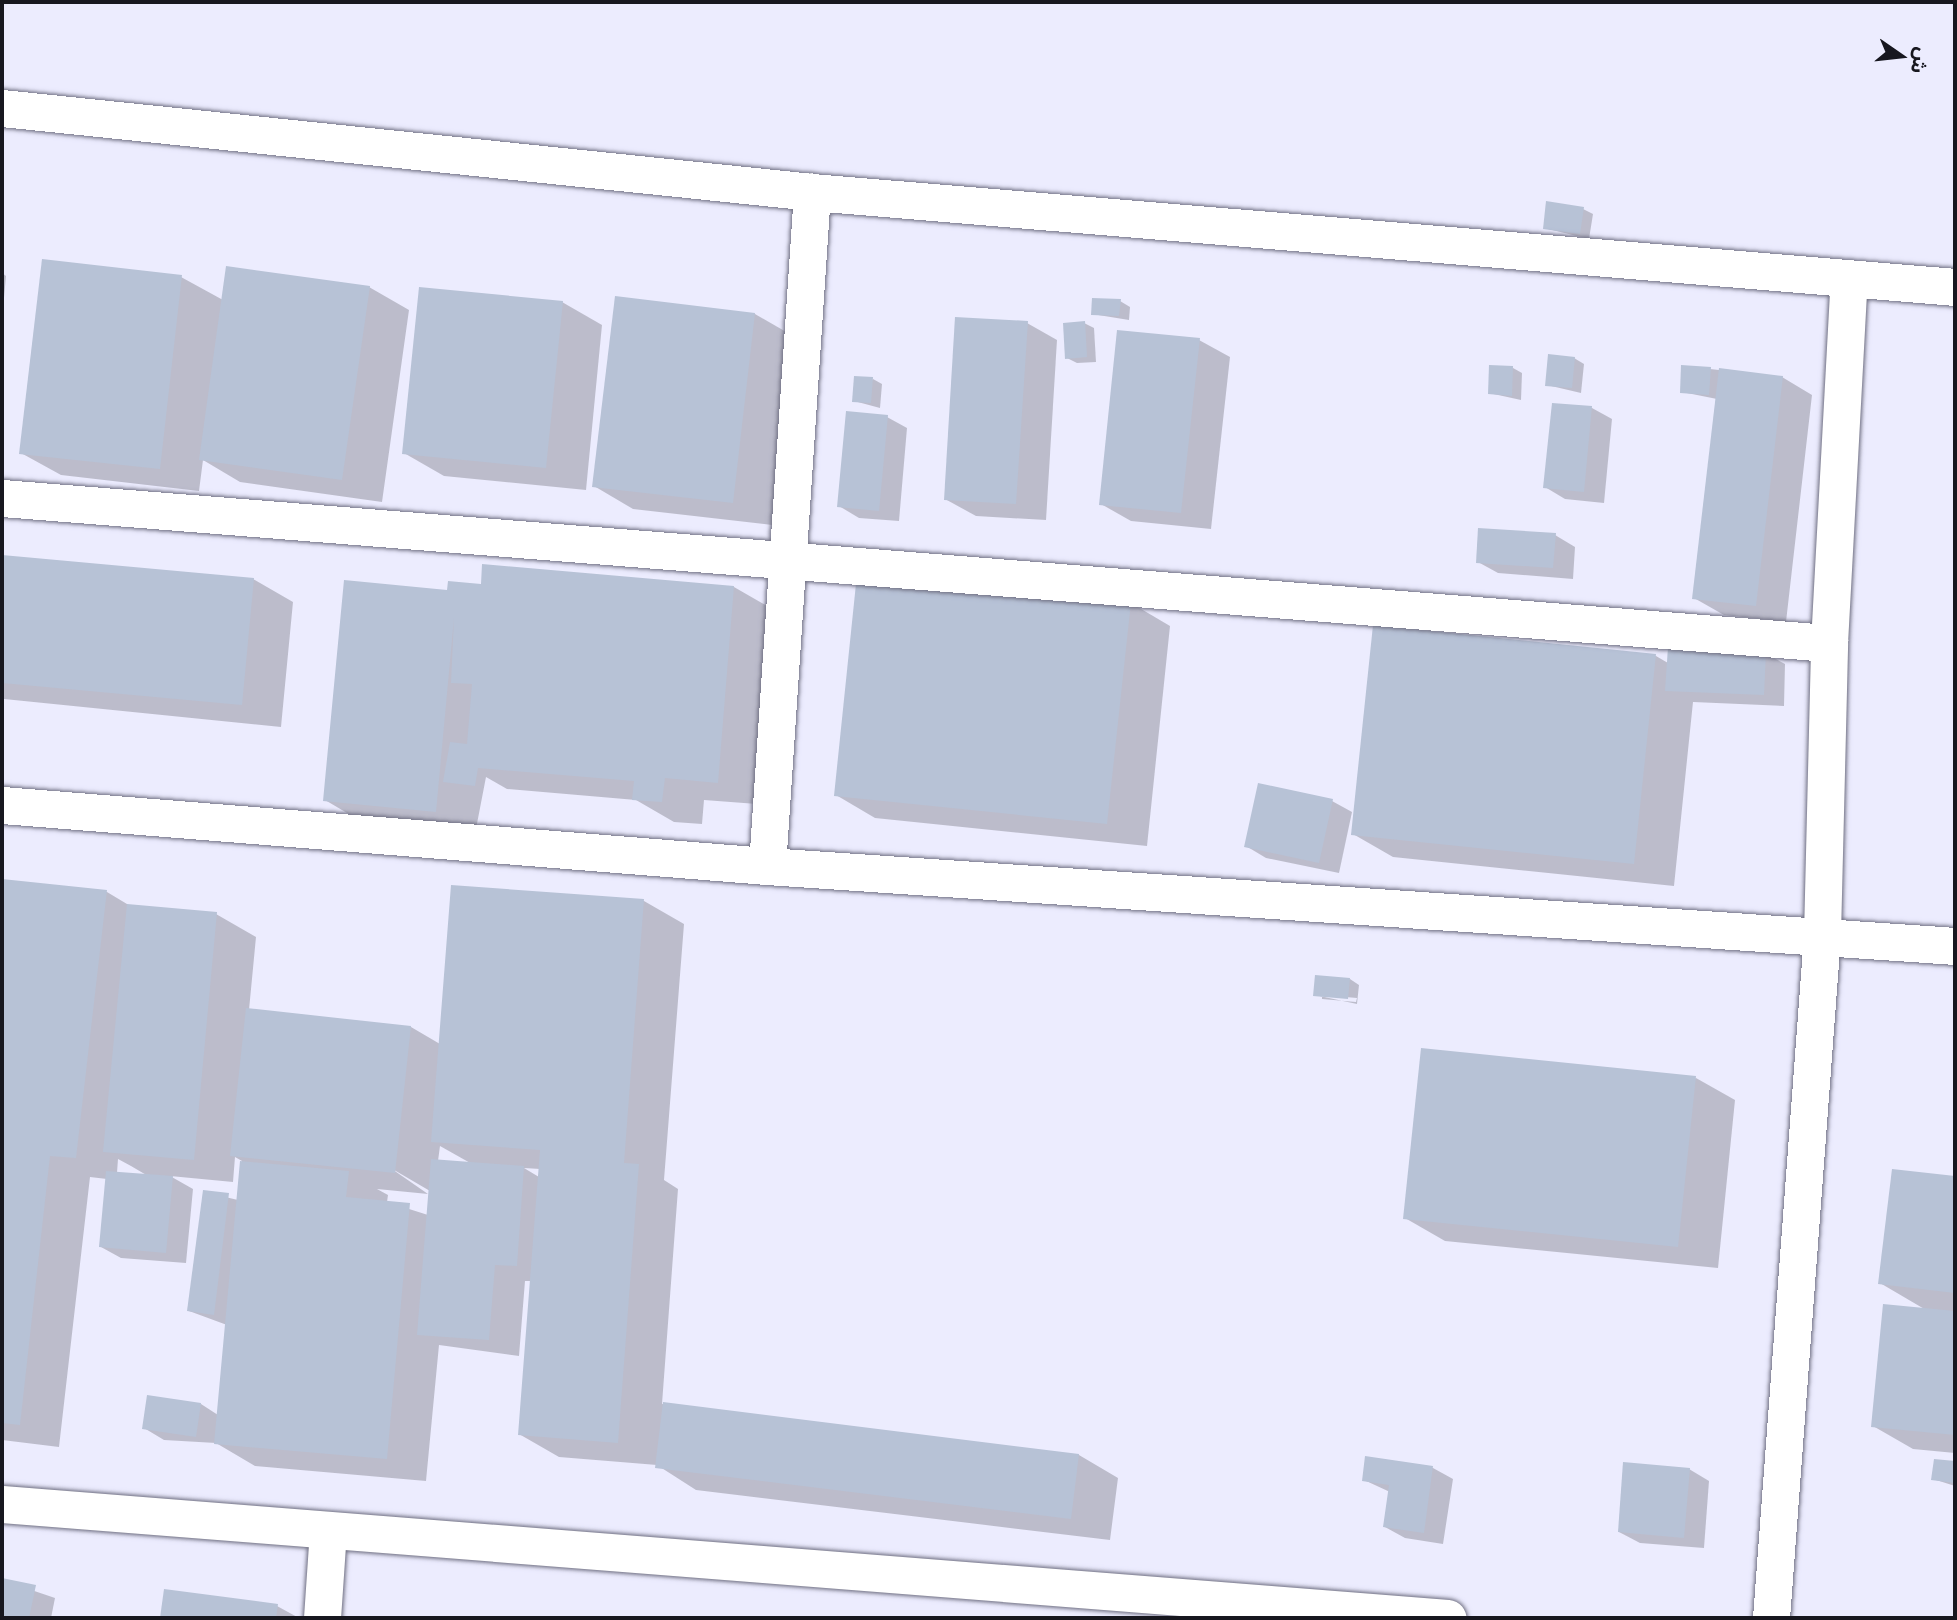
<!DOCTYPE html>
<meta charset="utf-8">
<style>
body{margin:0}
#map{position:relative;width:1957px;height:1620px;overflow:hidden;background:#ececfe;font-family:Literata,"Noto Sans Arabic",serif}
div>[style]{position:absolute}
.shadow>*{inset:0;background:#0003}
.building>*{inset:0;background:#b7c2d6}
.roads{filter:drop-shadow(0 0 2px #6f6f82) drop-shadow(0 0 2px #6f6f82)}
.minor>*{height:37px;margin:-18.5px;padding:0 18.5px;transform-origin:18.5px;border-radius:18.5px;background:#fff}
span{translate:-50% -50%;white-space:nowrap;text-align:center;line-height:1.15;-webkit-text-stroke:7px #ececfe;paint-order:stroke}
.frame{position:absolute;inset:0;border:4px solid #17171f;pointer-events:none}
.north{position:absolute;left:1866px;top:21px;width:70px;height:70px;-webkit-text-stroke:5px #ececfe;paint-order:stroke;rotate:104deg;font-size:19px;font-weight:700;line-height:28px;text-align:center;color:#17171f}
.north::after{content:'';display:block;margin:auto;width:24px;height:32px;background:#17171f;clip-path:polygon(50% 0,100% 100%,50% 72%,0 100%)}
</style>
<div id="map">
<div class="shadow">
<div style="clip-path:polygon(1583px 209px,1593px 214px,1589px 239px,1544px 228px)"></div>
<div style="clip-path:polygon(2px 273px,6px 276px,2px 320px)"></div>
<div style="clip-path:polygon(181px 277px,223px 300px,369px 287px,409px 310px,382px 502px,240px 482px,203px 460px,199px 491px,61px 475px,21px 453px)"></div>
<div style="clip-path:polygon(616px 298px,755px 314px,795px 337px,772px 525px,633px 509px,594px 486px)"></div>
<div style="clip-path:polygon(1120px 301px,1130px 307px,1129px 320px,1092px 314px)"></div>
<div style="clip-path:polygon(562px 302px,602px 325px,586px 490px,444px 476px,404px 453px)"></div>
<div style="clip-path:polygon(1027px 323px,1057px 340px,1046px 520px,976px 516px,945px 499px)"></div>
<div style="clip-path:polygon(1084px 323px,1094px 328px,1096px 362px,1077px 363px,1067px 358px)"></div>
<div style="clip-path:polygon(1199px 340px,1230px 357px,1211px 529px,1131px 521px,1101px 504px)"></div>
<div style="clip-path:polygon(1574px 358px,1584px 364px,1581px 393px,1547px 385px)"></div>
<div style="clip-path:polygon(1513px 368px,1522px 373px,1521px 400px,1489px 393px)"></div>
<div style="clip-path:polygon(1710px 369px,1782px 377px,1812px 395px,1786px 622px,1724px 615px,1694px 598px,1717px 399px,1682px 392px)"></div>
<div style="clip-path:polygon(873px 379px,882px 384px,880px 408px,854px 401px)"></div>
<div style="clip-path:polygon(1553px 405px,1592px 408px,1612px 419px,1604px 503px,1565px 499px,1545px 487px)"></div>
<div style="clip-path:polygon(887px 417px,907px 428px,899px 521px,859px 518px,839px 506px)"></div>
<div style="clip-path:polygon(1555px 535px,1575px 547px,1573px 579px,1498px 573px,1478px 562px)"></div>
<div style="clip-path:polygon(2px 557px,253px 579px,293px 602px,281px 727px,4px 699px,2px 724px)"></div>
<div style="clip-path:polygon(484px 566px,734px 587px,774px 610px,757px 804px,704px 800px,702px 824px,674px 822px,636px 800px,507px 789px,486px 777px,475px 834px,364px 823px,325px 800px,448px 592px,482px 585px)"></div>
<div style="clip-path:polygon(1131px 603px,1170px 626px,1147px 846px,875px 818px,836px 795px)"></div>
<div style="clip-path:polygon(1375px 627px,1656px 656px,1668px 663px,1765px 653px,1785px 664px,1784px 706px,1693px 702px,1674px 886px,1393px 857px,1353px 834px)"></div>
<div style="clip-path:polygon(1332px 801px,1352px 812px,1339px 873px,1266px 858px,1246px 846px)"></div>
<div style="clip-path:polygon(evenodd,2px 880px,107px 892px,132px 907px,216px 914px,256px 937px,249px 1010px,411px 1027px,440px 1044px,452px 887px,644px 901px,684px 924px,664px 1180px,678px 1189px,662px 1404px,1079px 1455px,1118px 1478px,1110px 1540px,696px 1490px,657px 1465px,559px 1457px,519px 1434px,531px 1281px,525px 1281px,519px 1356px,439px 1345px,426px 1481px,255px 1466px,216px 1443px,164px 1440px,144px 1428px,201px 1404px,218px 1415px,227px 1325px,189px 1311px,204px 1192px,238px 1200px,242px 1161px,235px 1157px,233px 1182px,170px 1176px,193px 1189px,186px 1263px,121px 1258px,101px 1247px,107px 1179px,90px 1177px,59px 1447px,2px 1440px,2px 880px,440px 1146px,472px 1164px,438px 1161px,440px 1146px,2px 880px,118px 1159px,131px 1166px,148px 1176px,117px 1173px,118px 1159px,2px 880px,389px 1167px,430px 1191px,428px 1215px,387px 1202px,388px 1195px,377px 1189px,428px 1194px,389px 1167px,2px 880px,524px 1168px,540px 1169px,539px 1177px,524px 1168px)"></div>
<div style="clip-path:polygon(evenodd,1350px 979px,1359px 985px,1357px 1004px,1315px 995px,1350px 979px,1322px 995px,1357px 998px,1356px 1002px,1322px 999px,1322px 995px)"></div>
<div style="clip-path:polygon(1696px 1078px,1735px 1100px,1718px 1268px,1445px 1241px,1405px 1218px)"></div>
<div style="clip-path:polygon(1894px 1171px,1955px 1178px,1955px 1453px,1913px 1449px,1873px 1426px,1926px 1310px,1880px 1283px)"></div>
<div style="clip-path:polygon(1367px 1458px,1433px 1468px,1453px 1479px,1443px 1544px,1405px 1538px,1385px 1527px,1390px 1492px,1364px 1480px)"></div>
<div style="clip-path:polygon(1935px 1461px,1955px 1463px,1955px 1486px,1933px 1479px)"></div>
<div style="clip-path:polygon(1689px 1469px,1709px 1481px,1704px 1548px,1640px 1543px,1619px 1532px)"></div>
<div style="clip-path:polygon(2px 1580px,55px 1598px,51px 1618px,2px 1618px)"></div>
<div style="clip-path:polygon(166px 1591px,277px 1606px,299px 1618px,162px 1618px)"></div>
</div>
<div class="building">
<div style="clip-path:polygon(1546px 201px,1584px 207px,1580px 234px,1543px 229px)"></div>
<div style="clip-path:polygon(42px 259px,182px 275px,160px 469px,19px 454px)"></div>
<div style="clip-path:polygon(226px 266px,370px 286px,342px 480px,199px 460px)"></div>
<div style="clip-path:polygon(419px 287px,563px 301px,546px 468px,402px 454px)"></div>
<div style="clip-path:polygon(615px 296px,755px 313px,733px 503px,592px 487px)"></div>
<div style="clip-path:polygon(1092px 298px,1121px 299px,1119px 316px,1091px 315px)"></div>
<div style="clip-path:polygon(955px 317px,1028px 321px,1016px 504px,944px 500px)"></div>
<div style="clip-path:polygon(1085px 321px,1087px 357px,1065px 359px,1063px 323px)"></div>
<div style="clip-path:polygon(1117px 330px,1200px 338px,1181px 513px,1099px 505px)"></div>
<div style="clip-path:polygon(1548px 354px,1575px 357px,1572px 388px,1545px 386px)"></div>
<div style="clip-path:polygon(1489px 365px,1513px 366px,1512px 396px,1488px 394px)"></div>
<div style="clip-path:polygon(1681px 365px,1711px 367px,1709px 395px,1680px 393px)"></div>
<div style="clip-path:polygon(1719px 368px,1783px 376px,1756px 606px,1692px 599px)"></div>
<div style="clip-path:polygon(854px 376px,873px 377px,871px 403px,852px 402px)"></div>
<div style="clip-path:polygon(1552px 403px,1592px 406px,1584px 492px,1543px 488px)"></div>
<div style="clip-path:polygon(846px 411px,888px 415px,879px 511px,837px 507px)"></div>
<div style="clip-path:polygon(1478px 528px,1556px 533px,1553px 568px,1476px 563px)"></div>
<div style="clip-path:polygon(2px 555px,254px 578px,242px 705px,2px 683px)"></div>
<div style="clip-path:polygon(482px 564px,734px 586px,718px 783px,665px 778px,662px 802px,632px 800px,634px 781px,478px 768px,475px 786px,443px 782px,450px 742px,467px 744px,472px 684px,451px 683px,454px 618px,436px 812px,323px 801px,344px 580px,447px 590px,448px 581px,481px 584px)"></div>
<div style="clip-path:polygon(857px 574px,1131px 602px,1107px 824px,834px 796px)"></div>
<div style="clip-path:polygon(1373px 625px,1656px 654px,1634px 864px,1351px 835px)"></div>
<div style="clip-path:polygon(1668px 647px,1766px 651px,1764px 695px,1665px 691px)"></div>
<div style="clip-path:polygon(1258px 783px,1333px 799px,1319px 863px,1244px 847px)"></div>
<div style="clip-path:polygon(2px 879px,107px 890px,76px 1158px,50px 1156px,20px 1425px,2px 1423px)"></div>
<div style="clip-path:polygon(451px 885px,644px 899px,624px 1163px,639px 1164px,618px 1443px,518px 1435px,540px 1150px,431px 1142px)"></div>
<div style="clip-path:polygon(127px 904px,217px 912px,194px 1160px,103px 1152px)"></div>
<div style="clip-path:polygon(1315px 975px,1350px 978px,1348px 999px,1313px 996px)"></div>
<div style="clip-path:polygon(246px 1008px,411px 1026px,395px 1173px,230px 1156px)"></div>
<div style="clip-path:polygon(1421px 1048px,1696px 1076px,1678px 1247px,1403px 1219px)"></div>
<div style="clip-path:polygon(431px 1159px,524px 1166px,517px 1266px,495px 1265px,489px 1340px,417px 1335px)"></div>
<div style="clip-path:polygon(240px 1161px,349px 1171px,346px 1197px,410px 1203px,387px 1459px,214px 1444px)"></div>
<div style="clip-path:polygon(1892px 1169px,1955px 1176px,1955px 1293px,1878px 1284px)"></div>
<div style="clip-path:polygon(106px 1171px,173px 1176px,166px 1253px,99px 1247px)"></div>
<div style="clip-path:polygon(203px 1190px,229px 1193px,214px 1315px,187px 1311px)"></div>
<div style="clip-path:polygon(1883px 1304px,1955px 1311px,1955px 1435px,1871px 1427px)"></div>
<div style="clip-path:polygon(147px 1395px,201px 1403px,196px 1437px,142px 1429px)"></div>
<div style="clip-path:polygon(663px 1402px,1079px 1454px,1071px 1519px,655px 1468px)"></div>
<div style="clip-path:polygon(1365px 1456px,1433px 1466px,1424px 1533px,1383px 1527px,1389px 1485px,1362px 1481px)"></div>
<div style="clip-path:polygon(1934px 1459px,1955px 1461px,1955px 1483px,1931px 1480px)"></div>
<div style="clip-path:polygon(1623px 1462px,1690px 1468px,1684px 1538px,1618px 1532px)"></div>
<div style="clip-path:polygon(2px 1578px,36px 1585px,29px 1618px,2px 1618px)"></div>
<div style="clip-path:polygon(164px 1589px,278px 1604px,276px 1618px,160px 1618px)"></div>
</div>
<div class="roads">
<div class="minor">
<div style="left:2px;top:108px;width:814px;rotate:5.92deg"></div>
<div style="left:812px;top:192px;width:1147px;rotate:4.75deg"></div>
<div style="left:2px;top:498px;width:1833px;rotate:4.54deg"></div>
<div style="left:2px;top:805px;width:767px;rotate:4.56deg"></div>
<div style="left:767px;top:866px;width:1191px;rotate:3.85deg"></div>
<div style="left:767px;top:866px;width:676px;rotate:-86.18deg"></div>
<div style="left:2px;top:1504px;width:1450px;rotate:4.51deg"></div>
<div style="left:322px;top:1618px;width:88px;rotate:-86.1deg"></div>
<div style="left:1771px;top:1618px;width:685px;rotate:-85.73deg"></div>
<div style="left:1822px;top:935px;width:292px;rotate:-88.6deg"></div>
<div style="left:1829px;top:643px;width:365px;rotate:-86.9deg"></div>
</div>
</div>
<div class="frame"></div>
<div class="north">ش</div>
</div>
